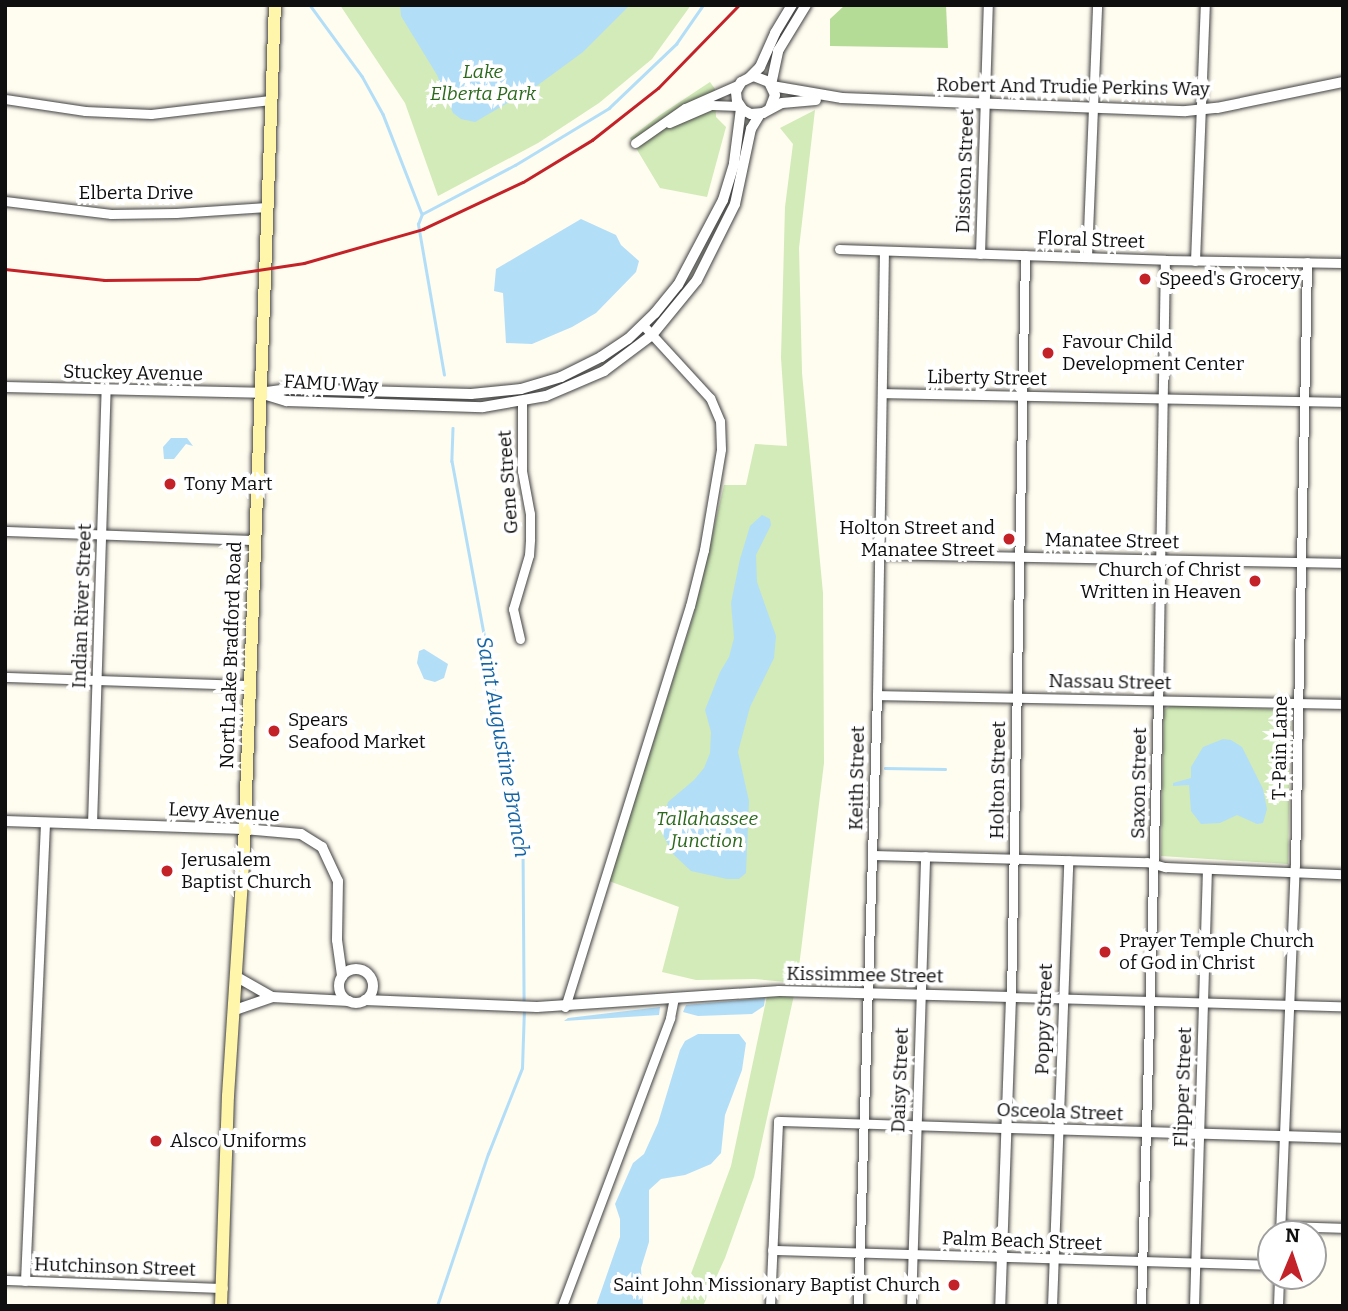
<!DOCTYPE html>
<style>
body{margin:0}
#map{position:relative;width:1348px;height:1311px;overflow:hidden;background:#fffcf0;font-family:Bitter,serif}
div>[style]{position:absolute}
.green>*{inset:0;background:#d2ebb8}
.forest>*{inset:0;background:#b5dc97}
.water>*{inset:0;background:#b3def8}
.stream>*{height:2.5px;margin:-1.25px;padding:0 1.25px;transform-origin:1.25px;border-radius:1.25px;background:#b3def8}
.roads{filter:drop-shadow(0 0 2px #424242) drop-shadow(0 0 2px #424242)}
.minor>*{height:9px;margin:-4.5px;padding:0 4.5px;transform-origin:4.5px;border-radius:4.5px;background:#fff}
.tertiary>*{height:10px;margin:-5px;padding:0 5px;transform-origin:5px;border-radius:5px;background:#fff}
.tertiary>.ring{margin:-5px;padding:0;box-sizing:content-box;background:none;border:10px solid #fff;border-radius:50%}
.secondary>*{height:12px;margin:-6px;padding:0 6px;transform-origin:6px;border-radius:6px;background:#fff6ab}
.rail>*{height:2.5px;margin:-1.25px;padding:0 1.25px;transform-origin:1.25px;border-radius:1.25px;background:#c32228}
.dots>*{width:19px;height:19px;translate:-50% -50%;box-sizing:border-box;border:4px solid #fff;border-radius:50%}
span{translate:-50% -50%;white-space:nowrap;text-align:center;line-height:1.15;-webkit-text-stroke:7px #fff;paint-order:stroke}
.park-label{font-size:19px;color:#2b691c;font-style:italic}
.street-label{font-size:19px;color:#0f0f0f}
.poi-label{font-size:19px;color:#0f0f0f}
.left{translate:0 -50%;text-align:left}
.right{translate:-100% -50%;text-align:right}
.water-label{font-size:21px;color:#1364a5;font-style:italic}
.frame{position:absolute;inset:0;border:7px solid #0f0f0f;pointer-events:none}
.north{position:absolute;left:1257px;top:1220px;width:70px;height:70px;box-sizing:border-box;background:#fff;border:2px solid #9f9f9f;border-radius:50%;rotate:2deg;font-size:19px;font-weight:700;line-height:28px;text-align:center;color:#0f0f0f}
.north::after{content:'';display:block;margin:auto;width:24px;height:32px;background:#c32228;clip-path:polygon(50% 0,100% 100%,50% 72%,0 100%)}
</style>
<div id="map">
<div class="green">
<div style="clip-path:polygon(340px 5px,691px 5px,652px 59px,599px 103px,538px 143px,438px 196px,405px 103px)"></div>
<div style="clip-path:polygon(710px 82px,715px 89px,716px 117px,726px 127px,707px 197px,660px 188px,630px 138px,660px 115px)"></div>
<div style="clip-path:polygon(815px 110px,799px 248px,802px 373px,823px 593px,824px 763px,797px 983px,755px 979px,696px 980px,662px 972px,679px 907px,609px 881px,693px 617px,724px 485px,746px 485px,755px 444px,787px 446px,781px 358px,785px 207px,793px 144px,780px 128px)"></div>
<div style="clip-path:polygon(1172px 705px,1291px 710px,1288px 864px,1161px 856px,1164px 710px)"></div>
<div style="clip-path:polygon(794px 995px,754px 1177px,725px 1258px,703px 1306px,679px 1306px,731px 1166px,767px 996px)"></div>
</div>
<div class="forest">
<div style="clip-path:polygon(845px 5px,946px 5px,948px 48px,830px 46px,830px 19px)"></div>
</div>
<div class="water">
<div style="clip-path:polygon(400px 5px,630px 5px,583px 52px,538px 85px,475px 122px,461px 119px,453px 113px,437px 75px,401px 16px)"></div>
<div style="clip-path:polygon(581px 219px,616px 235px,621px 245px,639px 261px,636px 272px,596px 313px,572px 327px,532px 344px,506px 343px,503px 293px,494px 291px,496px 269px)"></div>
<div style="clip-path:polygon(171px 438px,187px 438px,193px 446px,186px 444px,174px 459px,164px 459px,163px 447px)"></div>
<div style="clip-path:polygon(762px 515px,770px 519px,771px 525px,756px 555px,757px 582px,776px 636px,774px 658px,750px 707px,738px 752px,749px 801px,746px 873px,739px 879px,727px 879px,691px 871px,673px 854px,662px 833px,662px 821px,668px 802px,694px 780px,704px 768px,710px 753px,711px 732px,705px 710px,720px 672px,729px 657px,734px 638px,731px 603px,740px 559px,750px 526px)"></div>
<div style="clip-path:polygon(424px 649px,448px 664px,444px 678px,435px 682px,424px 679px,417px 663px,419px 651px)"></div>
<div style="clip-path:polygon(1223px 739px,1231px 740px,1242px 747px,1263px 789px,1267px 809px,1263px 823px,1257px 824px,1237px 815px,1220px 823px,1201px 824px,1191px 811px,1189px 785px,1173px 786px,1173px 783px,1191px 778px,1191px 767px,1203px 747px)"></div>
<div style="clip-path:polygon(765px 998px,764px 1006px,752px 1014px,698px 1016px,683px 1012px,686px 1005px)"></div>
<div style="clip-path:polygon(660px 1007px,659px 1015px,564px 1021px,568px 1018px)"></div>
<div style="clip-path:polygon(698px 1034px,739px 1034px,746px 1043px,742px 1070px,725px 1115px,721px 1153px,711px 1164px,685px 1175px,661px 1179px,649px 1190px,649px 1242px,641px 1268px,643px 1306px,596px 1306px,620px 1237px,620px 1219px,615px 1204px,633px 1163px,644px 1154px,658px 1123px,680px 1050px,685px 1041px)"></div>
</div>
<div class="stream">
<div style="left:310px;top:5px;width:88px;rotate:53.8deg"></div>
<div style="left:362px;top:76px;width:43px;rotate:61.1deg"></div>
<div style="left:383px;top:114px;width:107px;rotate:68.7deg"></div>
<div style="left:444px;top:375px;width:153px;rotate:-99.8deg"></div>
<div style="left:418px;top:224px;width:11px;rotate:-68deg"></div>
<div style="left:422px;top:214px;width:105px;rotate:-27.8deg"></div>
<div style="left:515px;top:165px;width:110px;rotate:-31.2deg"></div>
<div style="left:609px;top:108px;width:93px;rotate:-43.7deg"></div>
<div style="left:676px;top:44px;width:47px;rotate:-55.3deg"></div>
<div style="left:453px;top:428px;width:33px;rotate:92deg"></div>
<div style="left:452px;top:461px;width:391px;rotate:79.5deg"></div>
<div style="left:523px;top:845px;width:157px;rotate:89.6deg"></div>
<div style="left:885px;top:768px;width:60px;rotate:1deg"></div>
<div style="left:437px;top:1306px;width:160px;rotate:-71.5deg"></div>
<div style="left:488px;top:1154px;width:92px;rotate:-68.4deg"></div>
<div style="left:522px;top:1068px;width:59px;rotate:-88.1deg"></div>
</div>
<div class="roads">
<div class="minor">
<div style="left:5px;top:99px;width:81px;rotate:8.5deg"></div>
<div style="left:85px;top:111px;width:66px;rotate:2.6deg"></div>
<div style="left:151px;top:114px;width:120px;rotate:-6.7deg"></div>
<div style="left:669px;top:123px;width:46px;rotate:-23.2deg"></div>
<div style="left:711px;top:105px;width:28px;rotate:2deg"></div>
<div style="left:635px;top:143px;width:61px;rotate:-35deg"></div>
<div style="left:685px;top:108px;width:60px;rotate:-23.6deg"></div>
<div style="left:5px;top:201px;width:107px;rotate:7deg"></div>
<div style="left:111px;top:214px;width:65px;rotate:-0.9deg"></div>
<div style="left:176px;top:213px;width:91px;rotate:-3.8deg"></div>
<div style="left:839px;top:249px;width:326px;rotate:1.9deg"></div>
<div style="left:1165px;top:260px;width:178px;rotate:1deg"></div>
<div style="left:980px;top:254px;width:249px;rotate:-88.2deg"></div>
<div style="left:1025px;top:255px;width:742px;rotate:91.08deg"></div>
<div style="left:1011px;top:997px;width:332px;rotate:1.6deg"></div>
<div style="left:1087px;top:257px;width:252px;rotate:-87.7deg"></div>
<div style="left:1195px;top:261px;width:256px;rotate:-87.8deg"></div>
<div style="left:882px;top:393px;width:461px;rotate:1.1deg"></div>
<div style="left:5px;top:531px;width:249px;rotate:2.1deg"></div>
<div style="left:880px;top:554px;width:463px;rotate:1.1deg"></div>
<div style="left:520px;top:639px;width:31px;rotate:-103deg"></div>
<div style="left:513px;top:609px;width:56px;rotate:-73.5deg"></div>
<div style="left:529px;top:555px;width:16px;rotate:-86deg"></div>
<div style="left:530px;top:539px;width:25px;rotate:-90deg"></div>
<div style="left:530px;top:514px;width:44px;rotate:-100.5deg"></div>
<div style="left:522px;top:471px;width:69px;rotate:-90deg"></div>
<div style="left:5px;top:677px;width:244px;rotate:1.9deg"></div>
<div style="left:877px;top:695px;width:466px;rotate:1.1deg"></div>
<div style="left:92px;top:824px;width:434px;rotate:-88.2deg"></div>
<div style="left:873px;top:855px;width:274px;rotate:1.5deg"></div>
<div style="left:1147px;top:862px;width:19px;rotate:16deg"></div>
<div style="left:1165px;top:867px;width:178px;rotate:2.3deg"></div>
<div style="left:565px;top:1007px;width:420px;rotate:-72.7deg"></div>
<div style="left:690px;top:606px;width:58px;rotate:-76deg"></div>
<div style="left:704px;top:550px;width:102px;rotate:-80.4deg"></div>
<div style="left:721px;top:449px;width:28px;rotate:-92deg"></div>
<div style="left:720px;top:421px;width:25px;rotate:-113deg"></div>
<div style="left:710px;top:398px;width:99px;rotate:-132.5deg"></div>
<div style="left:1281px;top:1226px;width:62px;rotate:1.8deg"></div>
<div style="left:1280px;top:1234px;width:369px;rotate:-87.7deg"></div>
<div style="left:1295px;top:865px;width:603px;rotate:-88.86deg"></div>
<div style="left:772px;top:1250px;width:499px;rotate:1.7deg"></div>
<div style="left:5px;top:1280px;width:218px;rotate:2.1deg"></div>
<div style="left:25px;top:1281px;width:458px;rotate:-87.5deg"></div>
<div style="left:562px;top:1306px;width:308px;rotate:-69.4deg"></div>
<div style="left:670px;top:1018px;width:21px;rotate:-79deg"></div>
<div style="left:770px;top:1306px;width:185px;rotate:-87.5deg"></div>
<div style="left:778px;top:1121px;width:229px;rotate:1.8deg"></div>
<div style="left:858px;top:1306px;width:611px;rotate:-88.22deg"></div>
<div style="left:877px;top:695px;width:444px;rotate:-89.1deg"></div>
<div style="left:911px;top:1306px;width:450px;rotate:-88.2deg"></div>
<div style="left:1052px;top:1306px;width:446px;rotate:-87.9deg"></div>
<div style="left:1141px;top:1306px;width:606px;rotate:-88.39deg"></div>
<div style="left:1158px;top:700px;width:440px;rotate:-89.1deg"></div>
<div style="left:1194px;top:1306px;width:437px;rotate:-88.3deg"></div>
<div style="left:1278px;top:1306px;width:30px;rotate:-88deg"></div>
</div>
<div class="tertiary">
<div style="left:750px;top:77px;width:14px;rotate:-45deg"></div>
<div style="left:760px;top:67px;width:37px;rotate:-66deg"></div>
<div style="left:775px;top:33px;width:33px;rotate:-59deg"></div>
<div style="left:771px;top:85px;width:35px;rotate:-78deg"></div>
<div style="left:778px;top:51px;width:54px;rotate:-58.7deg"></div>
<div style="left:772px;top:86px;width:71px;rotate:9.7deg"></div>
<div style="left:842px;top:98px;width:344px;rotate:2.2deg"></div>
<div style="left:1186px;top:111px;width:31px;rotate:-6deg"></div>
<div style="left:1217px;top:108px;width:129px;rotate:-11.7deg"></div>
<div style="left:770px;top:108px;width:14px;rotate:-69deg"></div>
<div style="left:775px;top:95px;width:14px;rotate:-115deg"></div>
<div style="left:769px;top:82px;width:17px;rotate:-159deg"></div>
<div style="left:753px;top:76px;width:13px;rotate:153deg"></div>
<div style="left:741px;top:82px;width:11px;rotate:117deg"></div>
<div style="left:736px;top:92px;width:9px;rotate:84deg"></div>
<div style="left:737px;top:101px;width:11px;rotate:56deg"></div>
<div style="left:743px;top:110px;width:9px;rotate:27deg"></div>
<div style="left:751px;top:114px;width:12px;rotate:-5deg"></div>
<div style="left:763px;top:113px;width:21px;rotate:-28deg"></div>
<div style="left:782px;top:103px;width:34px;rotate:-5deg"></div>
<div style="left:5px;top:387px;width:255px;rotate:1.3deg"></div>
<div style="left:260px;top:393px;width:30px;rotate:-8deg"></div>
<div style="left:290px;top:389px;width:181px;rotate:1.6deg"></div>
<div style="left:471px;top:394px;width:50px;rotate:-5.7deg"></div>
<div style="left:521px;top:389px;width:42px;rotate:-16.7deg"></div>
<div style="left:561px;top:377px;width:45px;rotate:-26.6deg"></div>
<div style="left:601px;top:357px;width:32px;rotate:-34deg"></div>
<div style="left:628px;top:339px;width:37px;rotate:-44deg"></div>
<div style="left:655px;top:313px;width:36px;rotate:-51deg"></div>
<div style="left:678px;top:285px;width:96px;rotate:-62.1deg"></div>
<div style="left:723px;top:200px;width:39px;rotate:-73deg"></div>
<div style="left:734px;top:163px;width:55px;rotate:-82.7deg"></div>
<div style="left:260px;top:393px;width:28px;rotate:17deg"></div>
<div style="left:287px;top:401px;width:196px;rotate:1.8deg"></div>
<div style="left:483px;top:407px;width:64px;rotate:-9.9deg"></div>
<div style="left:546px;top:396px;width:63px;rotate:-23.3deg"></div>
<div style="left:604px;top:371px;width:60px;rotate:-36.9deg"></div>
<div style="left:652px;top:335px;width:71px;rotate:-50.7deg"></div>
<div style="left:697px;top:280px;width:85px;rotate:-63.4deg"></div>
<div style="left:735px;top:204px;width:77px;rotate:-78deg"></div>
<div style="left:751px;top:129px;width:17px;rotate:-59deg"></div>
<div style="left:5px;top:821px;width:239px;rotate:1.9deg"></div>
<div style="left:244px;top:829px;width:57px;rotate:5deg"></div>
<div style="left:301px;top:834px;width:25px;rotate:32deg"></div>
<div style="left:322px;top:847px;width:38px;rotate:65deg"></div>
<div style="left:338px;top:881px;width:59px;rotate:91deg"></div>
<div style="left:337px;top:940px;width:37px;rotate:82deg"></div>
<div class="ring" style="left:339px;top:969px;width:24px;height:24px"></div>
<div style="left:237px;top:977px;width:40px;rotate:29.7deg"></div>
<div style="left:365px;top:1000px;width:172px;rotate:2.3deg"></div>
<div style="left:537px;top:1007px;width:243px;rotate:-3.8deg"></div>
<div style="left:779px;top:991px;width:232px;rotate:1.5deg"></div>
<div style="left:1011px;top:997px;width:309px;rotate:92deg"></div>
<div style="left:235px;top:1010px;width:39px;rotate:-19deg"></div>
<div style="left:272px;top:997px;width:77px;rotate:3deg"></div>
<div style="left:1007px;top:1128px;width:336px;rotate:1.7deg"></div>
</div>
<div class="secondary">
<div style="left:221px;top:1306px;width:210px;rotate:-88.1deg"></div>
<div style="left:228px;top:1096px;width:248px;rotate:-86.3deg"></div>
<div style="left:244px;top:849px;width:845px;rotate:-87.9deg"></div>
</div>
</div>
<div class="rail">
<div style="left:5px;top:269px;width:100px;rotate:6.3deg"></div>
<div style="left:104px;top:280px;width:94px;rotate:-0.6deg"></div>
<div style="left:198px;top:279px;width:107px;rotate:-8.6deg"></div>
<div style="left:304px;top:263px;width:124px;rotate:-15.9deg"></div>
<div style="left:423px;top:229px;width:110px;rotate:-25.2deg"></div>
<div style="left:523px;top:182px;width:81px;rotate:-31.3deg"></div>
<div style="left:592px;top:140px;width:84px;rotate:-38.2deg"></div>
<div style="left:658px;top:88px;width:116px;rotate:-45.7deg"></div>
</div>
<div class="dots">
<div style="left:1145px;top:279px;background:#c32228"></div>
<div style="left:1048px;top:353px;background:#c32228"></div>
<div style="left:170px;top:484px;background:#c32228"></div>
<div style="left:1009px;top:539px;background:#c32228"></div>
<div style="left:1255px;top:581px;background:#c32228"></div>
<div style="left:274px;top:731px;background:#c32228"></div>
<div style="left:167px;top:871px;background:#c32228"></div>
<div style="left:1105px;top:952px;background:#c32228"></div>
<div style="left:156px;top:1141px;background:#c32228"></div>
<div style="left:954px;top:1285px;background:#c32228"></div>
</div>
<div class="park-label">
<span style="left:483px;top:83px">Lake<br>Elberta Park</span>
<span style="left:707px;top:830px">Tallahassee<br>Junction</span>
</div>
<div class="street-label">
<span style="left:1073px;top:87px;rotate:1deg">Robert And Trudie Perkins Way</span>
<span style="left:965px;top:171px;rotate:-88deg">Disston Street</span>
<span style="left:136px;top:193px">Elberta Drive</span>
<span style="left:1091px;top:240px;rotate:2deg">Floral Street</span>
<span style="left:133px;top:373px;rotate:1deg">Stuckey Avenue</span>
<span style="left:987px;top:378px;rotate:1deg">Liberty Street</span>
<span style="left:331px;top:384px;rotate:3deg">FAMU Way</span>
<span style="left:508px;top:482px;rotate:-94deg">Gene Street</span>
<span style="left:1112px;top:541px;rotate:1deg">Manatee Street</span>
<span style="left:82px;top:606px;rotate:-88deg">Indian River Street</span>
<span style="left:231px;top:655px;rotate:-88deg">North Lake Bradford Road</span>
<span style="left:1110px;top:682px;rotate:1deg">Nassau Street</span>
<span style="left:1280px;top:748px;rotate:-89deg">T-Pain Lane</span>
<span style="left:857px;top:778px;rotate:-89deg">Keith Street</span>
<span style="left:998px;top:780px;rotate:-89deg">Holton Street</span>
<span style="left:1139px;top:783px;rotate:-89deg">Saxon Street</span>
<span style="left:224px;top:812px;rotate:3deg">Levy Avenue</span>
<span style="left:865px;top:975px;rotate:1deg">Kissimmee Street</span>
<span style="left:1044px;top:1019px;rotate:-88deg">Poppy Street</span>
<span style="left:900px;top:1080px;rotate:-88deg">Daisy Street</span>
<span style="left:1183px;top:1087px;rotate:-88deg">Flipper Street</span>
<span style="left:1060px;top:1112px;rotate:2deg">Osceola Street</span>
<span style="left:1022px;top:1241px;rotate:2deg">Palm Beach Street</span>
<span style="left:115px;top:1267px;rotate:2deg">Hutchinson Street</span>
</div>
<div class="poi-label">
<span class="left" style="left:1159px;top:279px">Speed's Grocery</span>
<span class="left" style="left:1062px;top:353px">Favour Child<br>Development Center</span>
<span class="left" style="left:184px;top:484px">Tony Mart</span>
<span class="right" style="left:995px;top:539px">Holton Street and<br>Manatee Street</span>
<span class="right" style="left:1241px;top:581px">Church of Christ<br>Written in Heaven</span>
<span class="left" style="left:288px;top:731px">Spears<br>Seafood Market</span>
<span class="left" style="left:181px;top:871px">Jerusalem<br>Baptist Church</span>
<span class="left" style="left:1119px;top:952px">Prayer Temple Church<br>of God in Christ</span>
<span class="left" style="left:170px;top:1141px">Alsco Uniforms</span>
<span class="right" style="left:940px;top:1285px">Saint John Missionary Baptist Church</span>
</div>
<div class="water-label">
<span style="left:503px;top:747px;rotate:80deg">Saint Augustine Branch</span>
</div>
<div class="frame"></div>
<div class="north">N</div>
</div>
